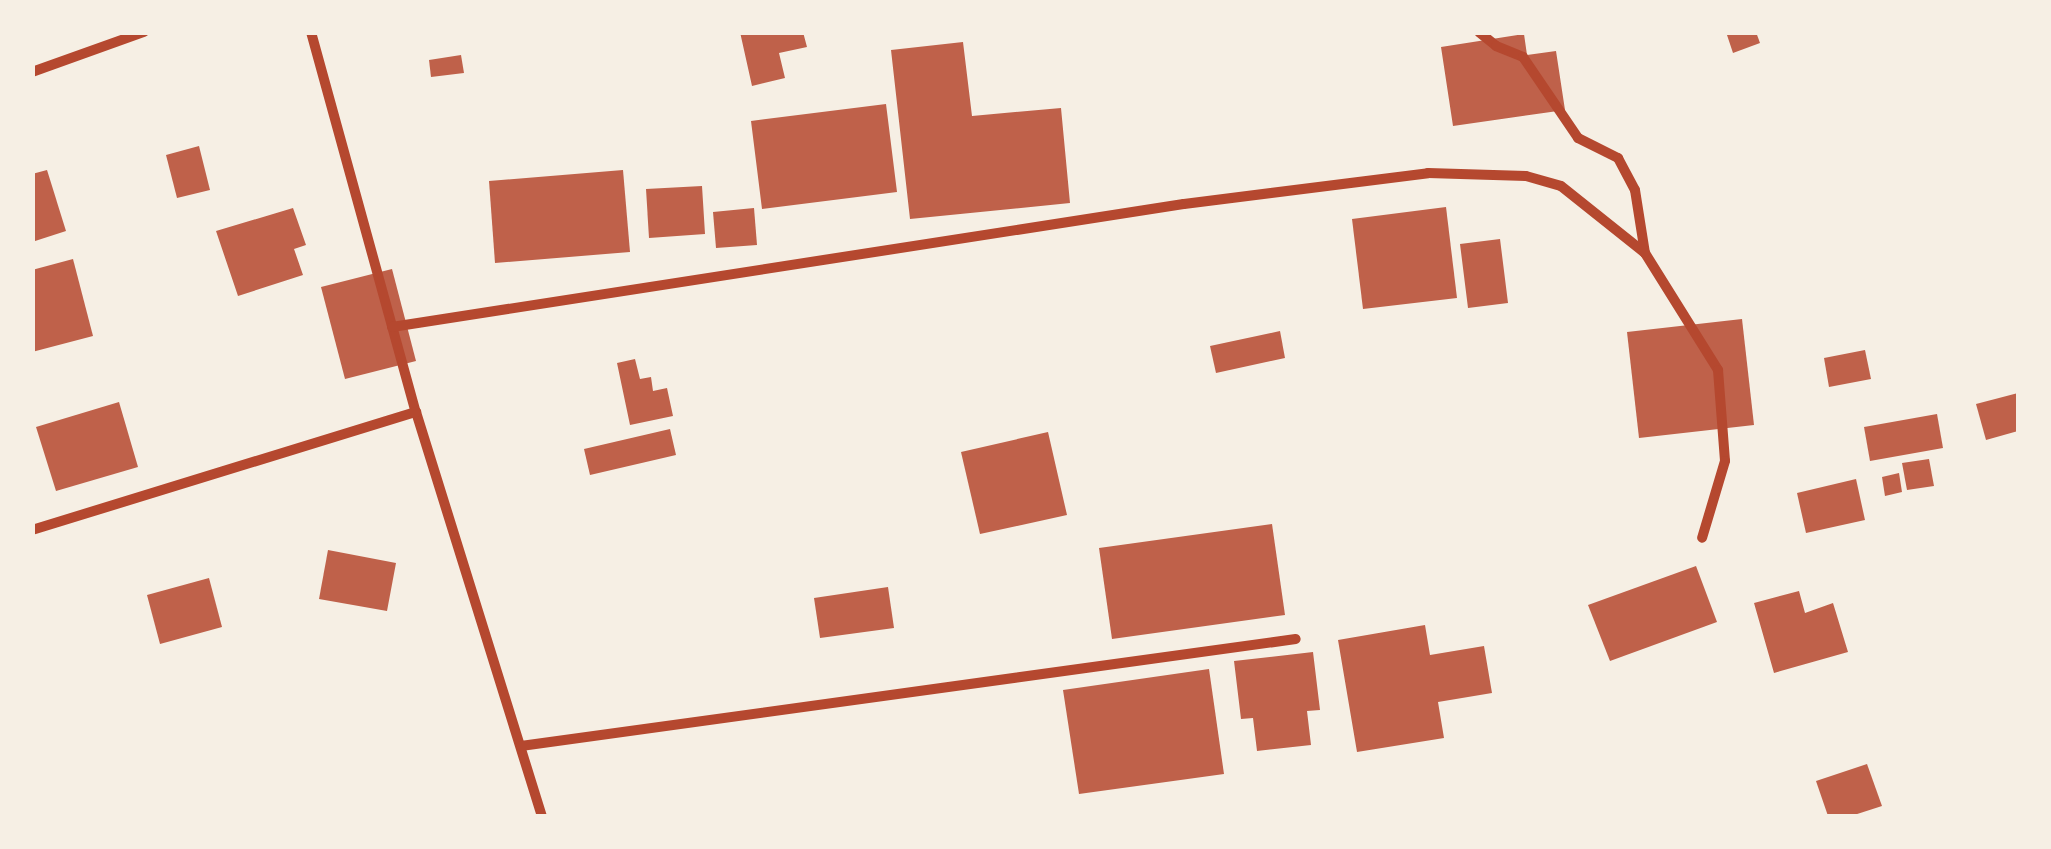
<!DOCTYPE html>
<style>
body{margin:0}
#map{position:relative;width:2051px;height:849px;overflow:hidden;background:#f6efe4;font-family:Poppins,sans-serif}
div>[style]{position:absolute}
.building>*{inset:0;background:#bf614a}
.minor>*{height:10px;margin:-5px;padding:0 5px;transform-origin:5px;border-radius:5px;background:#b5482f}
span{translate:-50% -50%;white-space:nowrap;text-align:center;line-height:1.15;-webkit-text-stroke:10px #f6efe4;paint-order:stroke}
.frame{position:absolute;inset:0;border:35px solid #f6efe4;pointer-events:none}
</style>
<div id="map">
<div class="building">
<div style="clip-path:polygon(740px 32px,803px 32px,807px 47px,779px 53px,785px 78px,752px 86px)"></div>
<div style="clip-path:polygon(1726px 32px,1756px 32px,1760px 43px,1733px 53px)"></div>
<div style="clip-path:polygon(1524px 34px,1527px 55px,1556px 51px,1565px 110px,1453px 126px,1441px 47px)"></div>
<div style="clip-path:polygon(963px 42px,972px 116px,1061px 108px,1070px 203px,910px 219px,891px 50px)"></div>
<div style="clip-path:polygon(461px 55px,464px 73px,431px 77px,429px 60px)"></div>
<div style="clip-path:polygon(886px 104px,897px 192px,762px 209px,751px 121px)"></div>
<div style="clip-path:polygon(199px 146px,210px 190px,177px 198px,166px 155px)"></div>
<div style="clip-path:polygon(47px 170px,66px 231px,32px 242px,32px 174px)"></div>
<div style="clip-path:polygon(623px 170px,630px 252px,495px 263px,489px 181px)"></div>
<div style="clip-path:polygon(702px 186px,705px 234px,649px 238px,646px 189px)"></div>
<div style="clip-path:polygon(1446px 207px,1457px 298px,1363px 309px,1352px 219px)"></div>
<div style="clip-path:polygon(293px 208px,306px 245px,294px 249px,303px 275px,238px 296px,216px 231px)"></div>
<div style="clip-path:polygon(754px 208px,757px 245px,716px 248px,713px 212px)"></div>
<div style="clip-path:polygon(1500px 239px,1508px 303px,1468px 308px,1460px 244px)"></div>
<div style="clip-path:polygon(73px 259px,93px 336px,32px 352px,32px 270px)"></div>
<div style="clip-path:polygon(392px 269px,416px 361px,345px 379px,321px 287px)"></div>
<div style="clip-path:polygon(1742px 319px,1754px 425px,1639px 438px,1627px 332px)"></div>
<div style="clip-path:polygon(1280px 331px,1285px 358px,1216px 373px,1210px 346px)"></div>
<div style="clip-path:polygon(1865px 350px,1871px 379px,1829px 387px,1824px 358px)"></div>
<div style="clip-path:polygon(635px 359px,640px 379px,651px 377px,653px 391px,667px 388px,673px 416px,630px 425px,617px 363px)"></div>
<div style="clip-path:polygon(2018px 393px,2018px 431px,1986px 440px,1976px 404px)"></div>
<div style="clip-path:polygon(119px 402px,138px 467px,56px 491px,36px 427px)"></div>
<div style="clip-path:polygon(1937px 414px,1943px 448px,1870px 461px,1864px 427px)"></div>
<div style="clip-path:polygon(670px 429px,676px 455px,590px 475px,584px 449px)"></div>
<div style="clip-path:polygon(1048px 432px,1067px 515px,980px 534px,961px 452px)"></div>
<div style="clip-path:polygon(1929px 459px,1934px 486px,1907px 490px,1902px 463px)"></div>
<div style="clip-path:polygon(1899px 473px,1902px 492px,1885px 496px,1882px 477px)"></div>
<div style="clip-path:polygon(1856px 479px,1865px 520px,1806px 533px,1797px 493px)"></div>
<div style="clip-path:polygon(1272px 524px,1285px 615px,1112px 639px,1099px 548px)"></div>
<div style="clip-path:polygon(328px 550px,396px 563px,387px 611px,319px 599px)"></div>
<div style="clip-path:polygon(1696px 566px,1717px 622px,1610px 661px,1588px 605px)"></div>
<div style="clip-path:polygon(209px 578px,222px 627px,160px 644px,147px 595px)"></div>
<div style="clip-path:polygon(888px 587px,894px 628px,820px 638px,814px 598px)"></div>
<div style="clip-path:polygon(1799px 591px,1805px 613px,1833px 603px,1848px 652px,1774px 673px,1754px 603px)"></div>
<div style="clip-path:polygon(1425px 625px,1430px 655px,1484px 646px,1492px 693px,1438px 702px,1444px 738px,1357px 752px,1338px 640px)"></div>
<div style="clip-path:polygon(1313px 652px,1320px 710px,1307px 711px,1311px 745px,1257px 751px,1253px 718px,1241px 719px,1234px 661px)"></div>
<div style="clip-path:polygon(1209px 669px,1224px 774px,1079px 794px,1063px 690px)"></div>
<div style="clip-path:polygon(1867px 764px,1882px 806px,1851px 816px,1828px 816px,1816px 781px)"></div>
</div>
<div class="minor">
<div style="left:311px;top:32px;width:394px;rotate:74.6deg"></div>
<div style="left:416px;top:412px;width:423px;rotate:72.7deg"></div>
<div style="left:1479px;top:32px;width:22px;rotate:39deg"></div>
<div style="left:1496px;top:46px;width:29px;rotate:22deg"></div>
<div style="left:1523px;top:57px;width:98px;rotate:55.8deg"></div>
<div style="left:1578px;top:138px;width:45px;rotate:26.6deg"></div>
<div style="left:1618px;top:158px;width:36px;rotate:62deg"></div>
<div style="left:1635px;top:190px;width:64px;rotate:81deg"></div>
<div style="left:1645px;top:253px;width:138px;rotate:58deg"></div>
<div style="left:1718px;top:370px;width:91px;rotate:85.6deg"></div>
<div style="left:1725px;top:461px;width:80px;rotate:106.6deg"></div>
<div style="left:32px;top:72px;width:119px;rotate:-19.7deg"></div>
<div style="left:392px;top:327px;width:801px;rotate:-8.83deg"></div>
<div style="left:1184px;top:204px;width:246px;rotate:-7.2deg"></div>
<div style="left:1428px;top:173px;width:98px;rotate:1.8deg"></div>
<div style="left:1526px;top:176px;width:36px;rotate:16deg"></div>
<div style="left:1561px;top:186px;width:107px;rotate:38.6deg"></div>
<div style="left:32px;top:530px;width:402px;rotate:-17.1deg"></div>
<div style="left:521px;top:746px;width:782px;rotate:-7.86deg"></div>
</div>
<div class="frame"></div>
</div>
